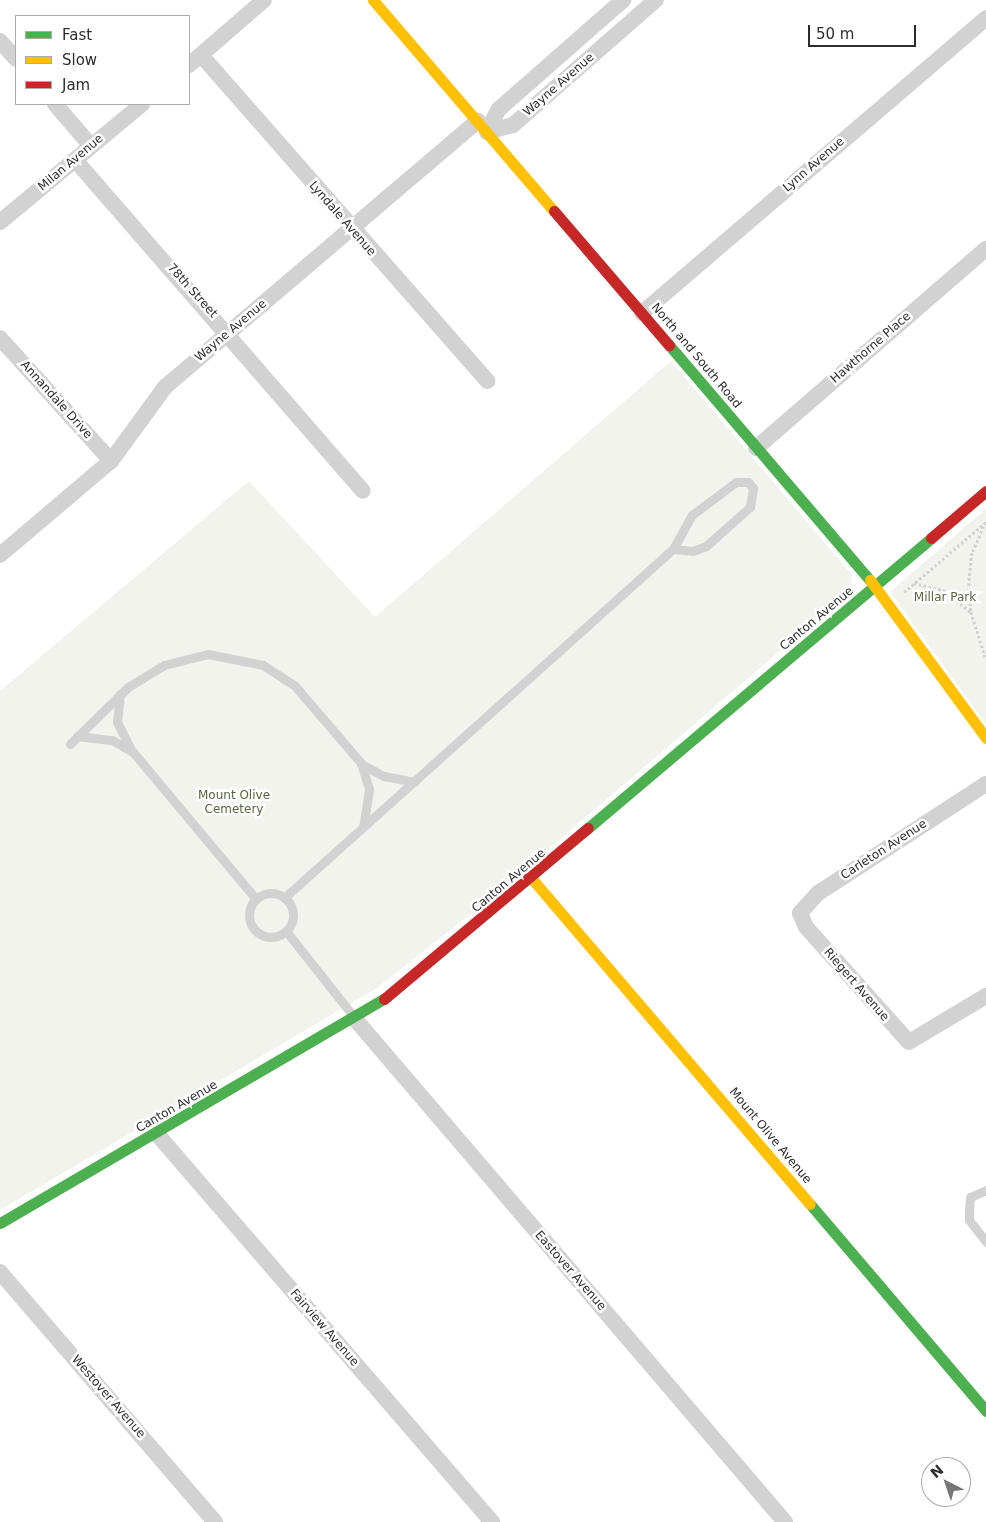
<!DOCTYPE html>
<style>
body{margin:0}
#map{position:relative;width:986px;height:1522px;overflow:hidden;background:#fff;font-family:"DejaVu Sans",sans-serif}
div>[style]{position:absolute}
.green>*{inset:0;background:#f1f3ec}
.path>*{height:2.5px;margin-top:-1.25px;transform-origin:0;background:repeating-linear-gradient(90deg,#d2d2d2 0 2.5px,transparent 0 5px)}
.lane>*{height:9px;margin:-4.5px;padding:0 4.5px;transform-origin:4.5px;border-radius:4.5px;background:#d2d2d2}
.lane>.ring{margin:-4.5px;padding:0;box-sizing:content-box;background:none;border:9px solid #d2d2d2;border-radius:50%}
.street>*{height:16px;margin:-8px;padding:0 8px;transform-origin:8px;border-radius:8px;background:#d2d2d2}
.fast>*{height:11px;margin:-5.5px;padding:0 5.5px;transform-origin:5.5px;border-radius:5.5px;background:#4caf50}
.slow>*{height:11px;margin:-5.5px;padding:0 5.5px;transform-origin:5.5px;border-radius:5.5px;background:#ffc107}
.jam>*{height:11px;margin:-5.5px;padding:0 5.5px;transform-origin:5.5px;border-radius:5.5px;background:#c62828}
span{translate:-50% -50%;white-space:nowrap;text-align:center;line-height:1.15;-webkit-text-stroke:5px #fff;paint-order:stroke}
.street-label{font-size:12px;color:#2d2d2d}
.park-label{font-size:12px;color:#55653e}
.legend{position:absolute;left:15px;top:15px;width:175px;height:90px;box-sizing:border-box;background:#fff;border:1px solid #ababab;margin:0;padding:6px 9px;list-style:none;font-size:15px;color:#2d2d2d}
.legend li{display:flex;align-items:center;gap:10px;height:25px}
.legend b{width:25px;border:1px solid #ababab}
.north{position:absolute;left:921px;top:1457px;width:50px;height:50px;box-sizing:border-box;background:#fff;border:1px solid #ababab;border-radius:50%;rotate:319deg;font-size:14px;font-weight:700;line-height:20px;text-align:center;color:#2d2d2d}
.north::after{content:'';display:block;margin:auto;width:18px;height:22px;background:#767676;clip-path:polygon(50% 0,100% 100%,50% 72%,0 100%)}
.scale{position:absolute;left:808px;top:25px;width:108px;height:22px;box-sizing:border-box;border:2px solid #2d2d2d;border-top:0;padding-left:6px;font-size:15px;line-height:18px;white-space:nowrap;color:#2d2d2d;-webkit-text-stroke:4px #fff;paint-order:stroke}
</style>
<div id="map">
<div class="green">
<div style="clip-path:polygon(671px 361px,852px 575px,850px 591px,498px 892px,377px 988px,0 1210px,0 691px,249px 481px,375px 617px)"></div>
<div style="clip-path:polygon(986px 509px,986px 724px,890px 592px)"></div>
</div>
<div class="path">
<div style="left:986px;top:522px;width:34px;rotate:114deg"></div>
<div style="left:972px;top:553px;width:30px;rotate:96deg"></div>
<div style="left:969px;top:583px;width:29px;rotate:86deg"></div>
<div style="left:971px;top:612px;width:49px;rotate:72.3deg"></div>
<div style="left:914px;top:583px;width:32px;rotate:14deg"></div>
<div style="left:945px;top:591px;width:33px;rotate:39deg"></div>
<div style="left:904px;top:592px;width:106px;rotate:-40.4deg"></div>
</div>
<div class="lane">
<div style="left:120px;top:694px;width:28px;rotate:96deg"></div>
<div style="left:117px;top:722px;width:29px;rotate:63deg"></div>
<div style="left:77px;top:736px;width:35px;rotate:7deg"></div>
<div style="left:112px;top:740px;width:24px;rotate:30deg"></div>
<div style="left:133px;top:752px;width:192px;rotate:50.1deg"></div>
<div style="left:70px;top:744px;width:81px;rotate:-44.5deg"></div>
<div style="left:128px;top:687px;width:42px;rotate:-31.4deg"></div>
<div style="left:164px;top:665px;width:45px;rotate:-14deg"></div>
<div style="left:208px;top:654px;width:56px;rotate:11.3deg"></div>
<div style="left:263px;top:665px;width:38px;rotate:33deg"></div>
<div style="left:295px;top:686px;width:101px;rotate:49.4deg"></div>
<div style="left:361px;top:763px;width:28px;rotate:73deg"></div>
<div style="left:369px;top:790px;width:37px;rotate:99deg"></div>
<div style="left:361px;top:764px;width:26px;rotate:28deg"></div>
<div style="left:384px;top:776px;width:31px;rotate:11deg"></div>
<div class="ring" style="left:249px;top:893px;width:35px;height:35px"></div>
<div style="left:284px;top:898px;width:523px;rotate:-41.9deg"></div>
<div style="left:673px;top:549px;width:39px;rotate:-61deg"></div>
<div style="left:692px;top:515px;width:55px;rotate:-36.9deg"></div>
<div style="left:736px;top:482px;width:12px"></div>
<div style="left:748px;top:482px;width:8px;rotate:50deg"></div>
<div style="left:753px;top:488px;width:19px;rotate:99deg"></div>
<div style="left:750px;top:507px;width:59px;rotate:138.4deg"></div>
<div style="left:706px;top:546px;width:14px;rotate:159deg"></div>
<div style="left:693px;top:551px;width:20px;rotate:-174deg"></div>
<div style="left:286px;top:931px;width:110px;rotate:51.7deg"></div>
<div style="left:986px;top:1190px;width:17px;rotate:156deg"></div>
<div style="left:970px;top:1197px;width:14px;rotate:94deg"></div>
<div style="left:969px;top:1211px;width:9px;rotate:90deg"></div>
<div style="left:969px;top:1220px;width:28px;rotate:52deg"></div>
</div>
<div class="street">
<div style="left:0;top:41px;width:24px;rotate:48deg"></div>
<div style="left:201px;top:55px;width:434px;rotate:48.7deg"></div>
<div style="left:189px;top:65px;width:99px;rotate:-40.9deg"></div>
<div style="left:55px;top:104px;width:55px;rotate:49.4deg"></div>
<div style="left:487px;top:132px;width:27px;rotate:-15deg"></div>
<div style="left:513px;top:125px;width:190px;rotate:-41.2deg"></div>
<div style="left:487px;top:132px;width:25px;rotate:-63deg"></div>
<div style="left:498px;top:110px;width:167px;rotate:-41.3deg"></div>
<div style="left:76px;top:161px;width:437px;rotate:49deg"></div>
<div style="left:0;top:222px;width:185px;rotate:-39.7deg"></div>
<div style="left:642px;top:313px;width:453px;rotate:-40.6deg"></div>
<div style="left:0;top:338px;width:166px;rotate:47.9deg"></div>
<div style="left:756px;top:448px;width:304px;rotate:-40.9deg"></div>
<div style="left:0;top:555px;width:145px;rotate:-40.3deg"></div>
<div style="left:111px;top:461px;width:92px;rotate:-53.9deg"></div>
<div style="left:165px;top:387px;width:411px;rotate:-40.4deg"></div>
<div style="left:986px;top:784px;width:200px;rotate:147deg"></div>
<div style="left:818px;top:893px;width:27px;rotate:132deg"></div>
<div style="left:800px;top:913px;width:15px;rotate:67deg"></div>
<div style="left:806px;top:927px;width:154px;rotate:48.2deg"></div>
<div style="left:909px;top:1042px;width:90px;rotate:-30.9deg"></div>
<div style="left:355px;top:1019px;width:662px;rotate:49.47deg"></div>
<div style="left:157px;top:1134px;width:513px;rotate:49.19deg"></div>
<div style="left:0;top:1272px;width:330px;rotate:49.3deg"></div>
</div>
<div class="fast">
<div style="left:669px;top:345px;width:309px;rotate:49.5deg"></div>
<div style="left:588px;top:828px;width:449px;rotate:-40.2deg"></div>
<div style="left:810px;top:1204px;width:272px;rotate:49.6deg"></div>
<div style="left:0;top:1223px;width:445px;rotate:-30.3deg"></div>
</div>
<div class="slow">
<div style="left:373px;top:0;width:278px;rotate:49.4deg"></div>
<div style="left:870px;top:580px;width:196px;rotate:53.7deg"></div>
<div style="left:533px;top:880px;width:426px;rotate:49.5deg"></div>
</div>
<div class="jam">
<div style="left:554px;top:211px;width:177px;rotate:49.4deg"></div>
<div style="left:931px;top:538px;width:72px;rotate:-40.5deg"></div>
<div style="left:384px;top:999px;width:266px;rotate:-40deg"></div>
</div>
<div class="street-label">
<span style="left:559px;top:85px;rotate:-41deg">Wayne Avenue</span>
<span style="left:71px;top:163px;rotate:-40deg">Milan Avenue</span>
<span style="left:814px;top:165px;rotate:-41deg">Lynn Avenue</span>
<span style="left:342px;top:219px;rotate:49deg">Lyndale Avenue</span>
<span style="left:192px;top:291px;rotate:48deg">78th Street</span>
<span style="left:231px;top:331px;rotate:-40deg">Wayne Avenue</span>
<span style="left:871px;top:348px;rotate:-41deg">Hawthorne Place</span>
<span style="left:696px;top:356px;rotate:50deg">North and South Road</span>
<span style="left:56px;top:400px;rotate:48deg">Annandale Drive</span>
<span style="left:817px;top:619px;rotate:-40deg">Canton Avenue</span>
<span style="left:884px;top:850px;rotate:-33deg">Carleton Avenue</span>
<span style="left:509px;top:881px;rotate:-40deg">Canton Avenue</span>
<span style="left:856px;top:985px;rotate:49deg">Riegert Avenue</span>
<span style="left:177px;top:1107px;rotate:-30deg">Canton Avenue</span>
<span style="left:770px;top:1136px;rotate:50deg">Mount Olive Avenue</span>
<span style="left:570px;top:1271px;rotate:49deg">Eastover Avenue</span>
<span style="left:324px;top:1328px;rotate:49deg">Fairview Avenue</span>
<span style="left:108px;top:1397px;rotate:49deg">Westover Avenue</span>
</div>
<div class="park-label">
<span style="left:945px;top:598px">Millar Park</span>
<span style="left:234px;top:803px">Mount Olive<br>Cemetery</span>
</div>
<ul class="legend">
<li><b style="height:6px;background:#4caf50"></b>Fast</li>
<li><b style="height:6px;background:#ffc107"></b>Slow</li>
<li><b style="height:6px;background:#c62828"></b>Jam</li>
</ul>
<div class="north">N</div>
<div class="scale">50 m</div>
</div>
